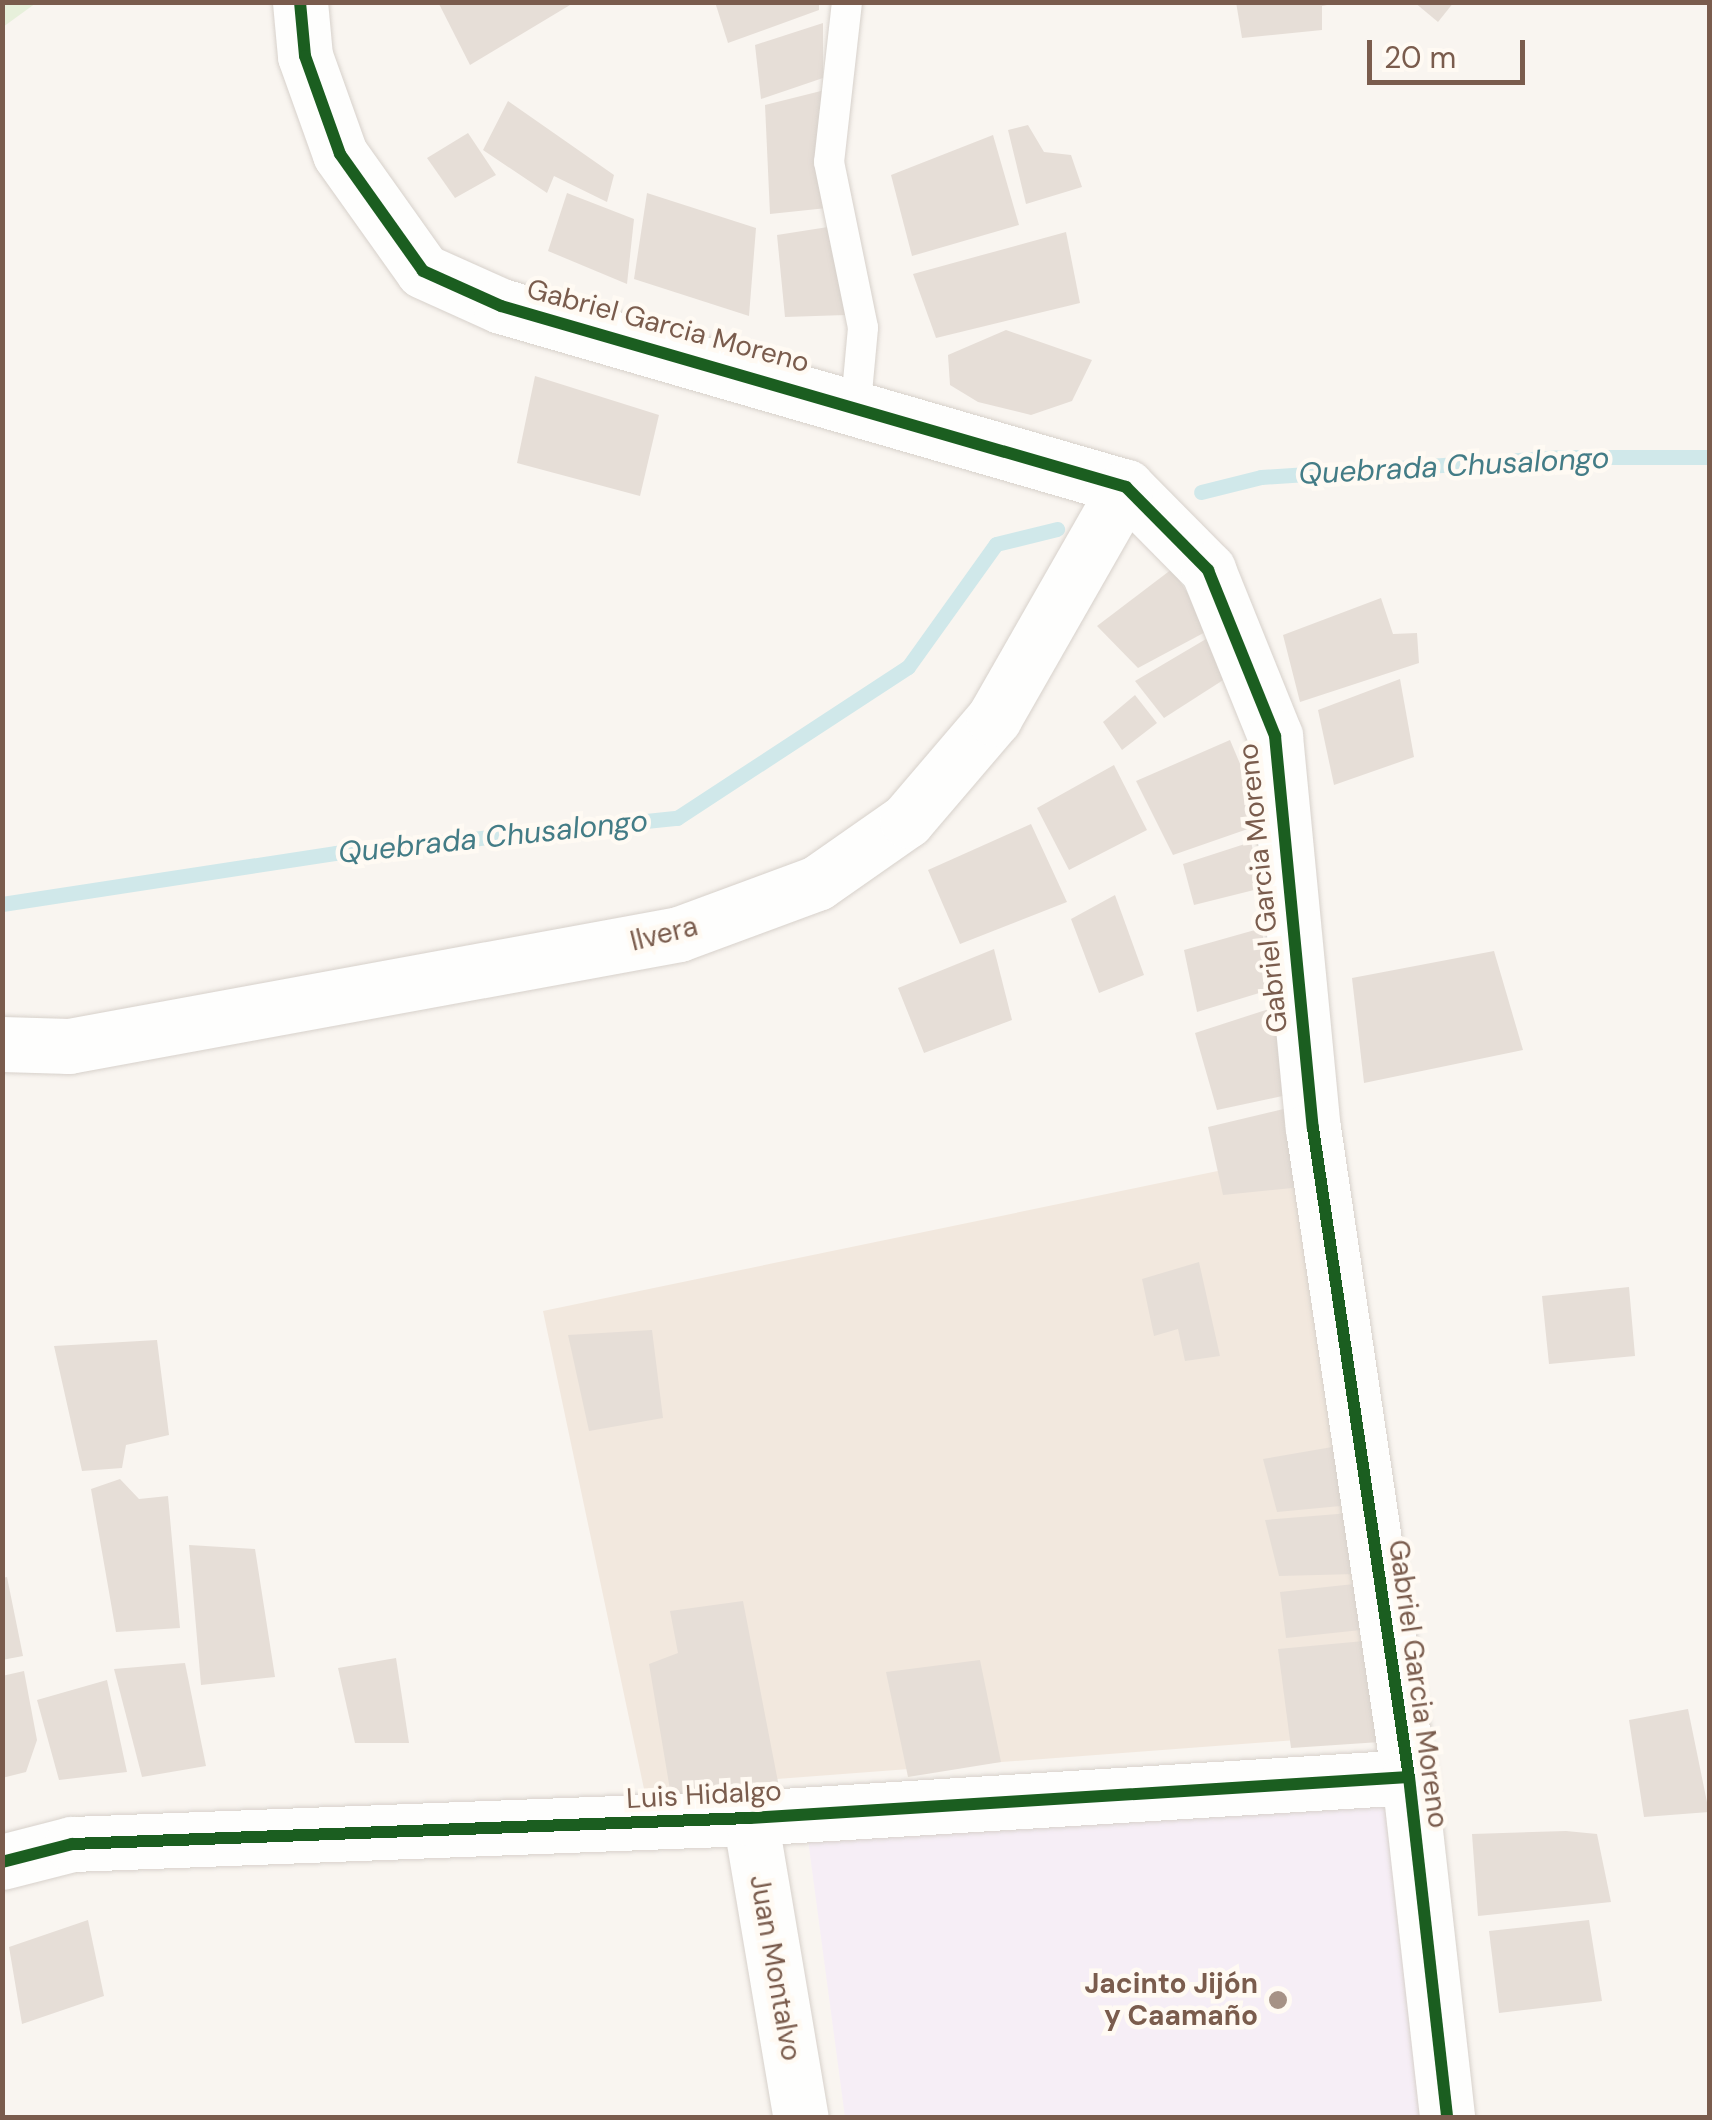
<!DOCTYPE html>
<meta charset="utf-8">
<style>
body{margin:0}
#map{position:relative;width:1712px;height:2120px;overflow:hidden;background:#f9f5f0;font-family:"DM Sans",sans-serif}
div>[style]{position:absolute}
.residential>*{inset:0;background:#f2e8de}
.education>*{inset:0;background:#f6eef6}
.green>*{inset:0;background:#e7f0db}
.stream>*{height:15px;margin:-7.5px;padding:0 7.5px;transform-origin:7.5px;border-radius:7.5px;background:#d0e8ea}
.building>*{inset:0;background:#e6ded7}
.roads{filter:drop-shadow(0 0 2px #d7d1cb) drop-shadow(0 0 2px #d7d1cb)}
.service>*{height:30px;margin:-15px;padding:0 15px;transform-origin:15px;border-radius:15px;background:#fefefd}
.minor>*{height:55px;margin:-27.5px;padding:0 27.5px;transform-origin:27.5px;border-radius:27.5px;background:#fefefd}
.tertiary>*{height:55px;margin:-27.5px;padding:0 27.5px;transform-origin:27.5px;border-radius:27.5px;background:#fefefd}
.cycleway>*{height:12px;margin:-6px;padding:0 6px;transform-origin:6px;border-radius:6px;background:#1b5e20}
.dots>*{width:28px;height:28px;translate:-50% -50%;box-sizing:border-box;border:5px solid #fffaf3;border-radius:50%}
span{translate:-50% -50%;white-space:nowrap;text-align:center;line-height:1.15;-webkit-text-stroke:9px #fffaf3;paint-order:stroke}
.street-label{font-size:28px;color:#7a5c4d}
.poi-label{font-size:28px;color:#7a5c4d;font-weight:700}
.right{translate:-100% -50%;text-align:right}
.water-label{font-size:30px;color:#437c86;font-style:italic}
.frame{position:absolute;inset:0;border:5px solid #7a5c4d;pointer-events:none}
.scale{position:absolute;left:1367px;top:40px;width:158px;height:45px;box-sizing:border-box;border:5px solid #7a5c4d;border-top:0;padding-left:12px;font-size:30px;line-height:35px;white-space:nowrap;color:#7a5c4d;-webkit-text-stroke:8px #fffaf3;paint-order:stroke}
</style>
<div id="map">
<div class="residential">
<div style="clip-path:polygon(1319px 1150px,1375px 1734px,644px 1789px,543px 1311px)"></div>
</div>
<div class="education">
<div style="clip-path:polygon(1386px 1799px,1427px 2117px,845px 2117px,807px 1832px)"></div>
</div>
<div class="green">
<div style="clip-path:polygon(3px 2px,36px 2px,36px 3px,3px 27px)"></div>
</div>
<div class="stream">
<div style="left:1201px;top:492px;width:62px;rotate:-14deg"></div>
<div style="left:1261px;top:477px;width:303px;rotate:-3.8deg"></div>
<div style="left:1563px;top:457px;width:147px"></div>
<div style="left:2px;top:904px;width:338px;rotate:-8.7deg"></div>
<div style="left:336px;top:853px;width:343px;rotate:-5.9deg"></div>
<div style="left:677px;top:818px;width:276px;rotate:-33.2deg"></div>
<div style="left:908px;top:667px;width:151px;rotate:-54.4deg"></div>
<div style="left:996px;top:544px;width:63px;rotate:-13.8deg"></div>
</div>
<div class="building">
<div style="clip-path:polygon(438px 2px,569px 2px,570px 5px,470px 65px)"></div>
<div style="clip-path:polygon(715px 2px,819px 2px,819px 10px,728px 43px)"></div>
<div style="clip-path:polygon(1236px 2px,1332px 2px,1332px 4px,1322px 6px,1322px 30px,1242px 38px)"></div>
<div style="clip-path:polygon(1414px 2px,1454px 2px,1438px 22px)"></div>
<div style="clip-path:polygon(823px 23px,823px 78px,761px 99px,755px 45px)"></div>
<div style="clip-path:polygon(825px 90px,827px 208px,770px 214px,765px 105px)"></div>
<div style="clip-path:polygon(508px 101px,614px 175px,607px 202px,554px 176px,547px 193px,483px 150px)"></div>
<div style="clip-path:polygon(1028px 125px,1044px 152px,1071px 155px,1082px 187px,1026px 204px,1008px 130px)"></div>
<div style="clip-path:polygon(468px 133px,496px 175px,455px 198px,427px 158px)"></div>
<div style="clip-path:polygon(993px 135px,1019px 225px,912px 256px,891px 175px)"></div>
<div style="clip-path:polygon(567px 193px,634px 219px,627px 284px,548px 251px)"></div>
<div style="clip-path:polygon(647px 193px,756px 228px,749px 316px,634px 279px)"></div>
<div style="clip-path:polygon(828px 227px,846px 315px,785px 317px,777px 235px)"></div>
<div style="clip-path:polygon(1066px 232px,1080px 303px,936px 338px,913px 274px)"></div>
<div style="clip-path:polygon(1006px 330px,1092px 360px,1072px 401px,1031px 415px,978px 402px,950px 385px,948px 355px)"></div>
<div style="clip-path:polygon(535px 376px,659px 415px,640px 496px,517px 463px)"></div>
<div style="clip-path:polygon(1172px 569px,1211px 629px,1138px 668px,1097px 626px)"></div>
<div style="clip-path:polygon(1381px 598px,1393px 634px,1417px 633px,1419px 663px,1300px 702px,1283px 635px)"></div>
<div style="clip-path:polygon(1206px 639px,1231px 675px,1164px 718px,1135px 681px)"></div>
<div style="clip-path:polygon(1400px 679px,1414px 757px,1334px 785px,1318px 710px)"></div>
<div style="clip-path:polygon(1135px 695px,1157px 723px,1122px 750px,1103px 722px)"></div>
<div style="clip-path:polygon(1230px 740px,1265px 823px,1173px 855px,1136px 781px)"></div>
<div style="clip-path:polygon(1114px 765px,1147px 830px,1069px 870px,1037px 808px)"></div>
<div style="clip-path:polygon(1031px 824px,1067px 902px,960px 944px,928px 870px)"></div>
<div style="clip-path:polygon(1251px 842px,1262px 888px,1194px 905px,1183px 864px)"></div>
<div style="clip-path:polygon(1115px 895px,1144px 975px,1099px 993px,1071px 919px)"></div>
<div style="clip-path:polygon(1262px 928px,1269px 990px,1197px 1012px,1184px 950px)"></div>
<div style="clip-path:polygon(994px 949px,1012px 1020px,924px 1053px,898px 988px)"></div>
<div style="clip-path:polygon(1494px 951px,1523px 1050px,1364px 1083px,1352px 978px)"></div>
<div style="clip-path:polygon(1275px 1007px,1287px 1095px,1217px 1110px,1195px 1033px)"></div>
<div style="clip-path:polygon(1292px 1107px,1302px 1187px,1223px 1195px,1208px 1127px)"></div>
<div style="clip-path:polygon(1199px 1262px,1220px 1356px,1185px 1361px,1178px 1329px,1154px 1336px,1142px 1279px)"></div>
<div style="clip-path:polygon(1629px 1287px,1635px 1356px,1549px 1364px,1542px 1296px)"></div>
<div style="clip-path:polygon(652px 1330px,663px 1418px,589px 1431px,568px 1335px)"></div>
<div style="clip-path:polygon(157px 1340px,169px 1435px,126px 1445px,122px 1468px,82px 1471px,54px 1346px)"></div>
<div style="clip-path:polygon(1338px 1446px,1351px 1505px,1277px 1512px,1263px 1459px)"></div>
<div style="clip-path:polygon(120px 1479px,139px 1499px,168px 1496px,180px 1628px,116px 1632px,91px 1489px)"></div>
<div style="clip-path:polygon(1350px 1513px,1356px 1574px,1279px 1576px,1265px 1520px)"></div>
<div style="clip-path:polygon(189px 1545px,255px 1549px,275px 1677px,201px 1685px)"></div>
<div style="clip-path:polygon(7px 1577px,23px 1656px,2px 1660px,2px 1578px)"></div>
<div style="clip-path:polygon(1354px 1584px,1361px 1630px,1286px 1638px,1280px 1592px)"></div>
<div style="clip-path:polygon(743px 1601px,779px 1787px,671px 1796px,649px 1664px,678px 1653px,670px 1611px)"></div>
<div style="clip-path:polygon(1364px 1641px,1380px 1742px,1291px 1748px,1278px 1649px)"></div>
<div style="clip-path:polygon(396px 1658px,409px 1743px,355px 1743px,338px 1668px)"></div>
<div style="clip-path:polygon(980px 1660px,1001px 1762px,908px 1777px,886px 1672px)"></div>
<div style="clip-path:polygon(185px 1663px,206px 1766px,142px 1777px,114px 1669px)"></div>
<div style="clip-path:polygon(24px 1671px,37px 1740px,26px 1772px,2px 1778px,2px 1676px)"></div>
<div style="clip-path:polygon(107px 1680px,127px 1772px,59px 1780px,37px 1700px)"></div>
<div style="clip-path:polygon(1688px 1709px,1709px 1812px,1644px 1817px,1629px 1720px)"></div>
<div style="clip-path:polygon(1566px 1831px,1597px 1834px,1611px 1902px,1478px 1916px,1472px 1834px)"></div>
<div style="clip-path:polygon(88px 1920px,104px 1996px,22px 2024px,9px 1947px)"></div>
<div style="clip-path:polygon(1589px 1920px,1602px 2001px,1499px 2013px,1489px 1931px)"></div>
</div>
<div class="roads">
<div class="service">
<div style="left:847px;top:2px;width:161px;rotate:96.4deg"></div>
<div style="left:829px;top:162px;width:169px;rotate:78.4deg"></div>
<div style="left:863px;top:328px;width:76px;rotate:95.3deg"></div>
</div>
<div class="minor">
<div style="left:750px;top:1818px;width:304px;rotate:80.4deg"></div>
<div style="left:2px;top:1862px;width:72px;rotate:-14.4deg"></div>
<div style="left:72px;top:1844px;width:678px;rotate:-2.2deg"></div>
<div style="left:750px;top:1818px;width:660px;rotate:-3.56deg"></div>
</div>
<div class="tertiary">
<div style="left:300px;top:2px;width:54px;rotate:84.7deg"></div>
<div style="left:305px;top:56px;width:104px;rotate:70.3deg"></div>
<div style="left:340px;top:154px;width:143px;rotate:54.6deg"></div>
<div style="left:423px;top:271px;width:85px;rotate:24.2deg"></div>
<div style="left:501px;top:306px;width:651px;rotate:16.15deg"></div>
<div style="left:1126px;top:487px;width:117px;rotate:45.3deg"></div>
<div style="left:1208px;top:570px;width:179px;rotate:68deg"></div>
<div style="left:1275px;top:736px;width:394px;rotate:84.5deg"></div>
<div style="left:1313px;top:1128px;width:656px;rotate:81.59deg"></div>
<div style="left:1409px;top:1777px;width:343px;rotate:83.6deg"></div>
<div style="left:2px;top:1044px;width:67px;rotate:1.7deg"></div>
<div style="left:69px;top:1046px;width:620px;rotate:-10.4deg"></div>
<div style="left:679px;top:934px;width:147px;rotate:-20.3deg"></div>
<div style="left:817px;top:883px;width:110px;rotate:-35deg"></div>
<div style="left:907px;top:820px;width:134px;rotate:-49.5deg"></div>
<div style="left:994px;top:718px;width:266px;rotate:-60.3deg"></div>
</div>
</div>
<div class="cycleway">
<div style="left:300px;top:2px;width:54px;rotate:84.7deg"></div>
<div style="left:305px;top:56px;width:104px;rotate:70.3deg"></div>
<div style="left:340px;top:154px;width:143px;rotate:54.6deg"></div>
<div style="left:423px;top:271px;width:85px;rotate:24.2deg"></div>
<div style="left:501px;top:306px;width:651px;rotate:16.15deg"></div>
<div style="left:1126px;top:487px;width:117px;rotate:45.3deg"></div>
<div style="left:1208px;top:570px;width:179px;rotate:68deg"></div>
<div style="left:1275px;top:736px;width:394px;rotate:84.5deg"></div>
<div style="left:1313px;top:1128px;width:656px;rotate:81.59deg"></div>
<div style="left:1409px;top:1777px;width:343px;rotate:83.6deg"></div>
<div style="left:2px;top:1862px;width:72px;rotate:-14.4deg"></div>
<div style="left:72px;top:1844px;width:678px;rotate:-2.2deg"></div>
<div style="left:750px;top:1818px;width:660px;rotate:-3.56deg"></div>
</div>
<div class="dots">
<div style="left:1278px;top:2000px;background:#a69286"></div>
</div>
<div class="street-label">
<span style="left:668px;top:326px;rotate:15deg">Gabriel Garcia Moreno</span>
<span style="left:1263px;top:888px;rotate:-96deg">Gabriel Garcia Moreno</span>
<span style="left:664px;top:934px;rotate:-14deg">Ilvera</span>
<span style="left:1418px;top:1684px;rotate:82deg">Gabriel Garcia Moreno</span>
<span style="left:704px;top:1795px;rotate:-3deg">Luis Hidalgo</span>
<span style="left:775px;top:1968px;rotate:80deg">Juan Montalvo</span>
</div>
<div class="poi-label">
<span class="right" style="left:1258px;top:2000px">Jacinto Jijón<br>y Caamaño</span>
</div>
<div class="water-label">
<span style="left:1454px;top:466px;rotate:-3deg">Quebrada Chusalongo</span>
<span style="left:493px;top:837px;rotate:-6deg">Quebrada Chusalongo</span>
</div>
<div class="frame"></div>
<div class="scale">20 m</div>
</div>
